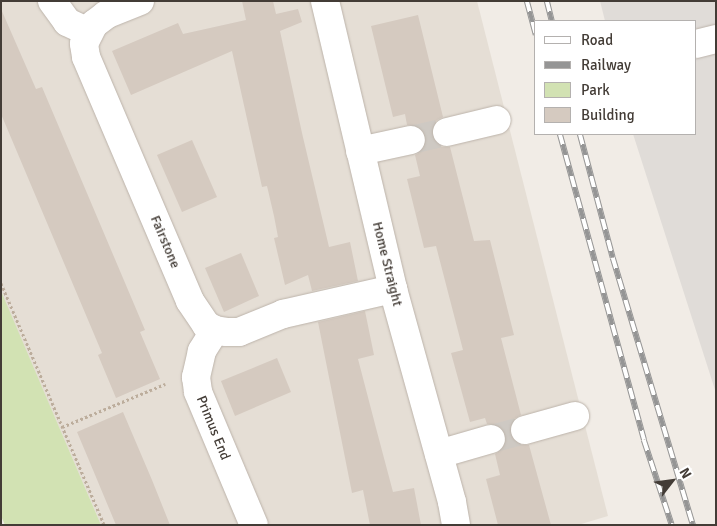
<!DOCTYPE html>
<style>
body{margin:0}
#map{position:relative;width:717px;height:526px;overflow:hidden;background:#f1ece6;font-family:Signika,sans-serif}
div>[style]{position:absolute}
.residential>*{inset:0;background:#e5ded5}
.industrial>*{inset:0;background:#e0dcd8}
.green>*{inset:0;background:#d2e2b3}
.building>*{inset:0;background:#d5cac0}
.minor-tunnel>*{height:28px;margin-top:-14px;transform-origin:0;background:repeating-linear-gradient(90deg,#cec9c3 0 28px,transparent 0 42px)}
.path>*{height:3px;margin-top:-1.5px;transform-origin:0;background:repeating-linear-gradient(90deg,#bcad9c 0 2.5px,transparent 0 5px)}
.roads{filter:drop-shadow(0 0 1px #bcb3aa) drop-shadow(0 0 1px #bcb3aa)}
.minor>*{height:28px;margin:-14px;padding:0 14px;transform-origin:14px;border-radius:14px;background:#fff}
.rail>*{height:5.5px;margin-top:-2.75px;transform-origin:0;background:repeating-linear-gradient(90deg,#fff 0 11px,#959595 0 22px);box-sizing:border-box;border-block:1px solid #959595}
span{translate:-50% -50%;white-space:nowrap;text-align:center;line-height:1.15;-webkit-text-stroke:5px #fff;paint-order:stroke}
.street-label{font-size:14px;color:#433c36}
.frame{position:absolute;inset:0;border:2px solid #433c36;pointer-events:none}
.legend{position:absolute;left:534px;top:20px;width:162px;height:115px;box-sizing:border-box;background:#fff;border:1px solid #b4b1af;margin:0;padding:6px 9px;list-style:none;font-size:15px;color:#433c36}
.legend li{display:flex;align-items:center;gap:10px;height:25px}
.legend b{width:25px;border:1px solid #b4b1af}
.north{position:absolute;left:647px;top:456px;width:50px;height:50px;-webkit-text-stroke:4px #fff;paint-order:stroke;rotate:60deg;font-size:14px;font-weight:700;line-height:20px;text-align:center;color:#433c36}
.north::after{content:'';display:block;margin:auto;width:18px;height:22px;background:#433c36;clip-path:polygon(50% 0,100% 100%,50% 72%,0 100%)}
</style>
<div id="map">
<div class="residential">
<div style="clip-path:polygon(1px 1px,477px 1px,608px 516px,578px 525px,101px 525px,1px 293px)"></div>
</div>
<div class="industrial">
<div style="clip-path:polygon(600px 1px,716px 1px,716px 393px,633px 134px,696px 134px,696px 21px,605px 21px)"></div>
</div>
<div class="green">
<div style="clip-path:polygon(1px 291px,59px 427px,101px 525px,5px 525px,1px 516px)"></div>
</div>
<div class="building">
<div style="clip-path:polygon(242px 1px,273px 1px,276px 14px,298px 9px,302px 22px,280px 31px,302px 133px,329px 247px,350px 242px,358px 281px,312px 291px,308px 275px,285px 285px,274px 238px,278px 237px,274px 216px,267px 186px,262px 187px,232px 51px,131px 95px,112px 51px,178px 23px,183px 34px,246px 20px)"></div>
<div style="clip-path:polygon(1px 9px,36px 89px,42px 87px,145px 330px,140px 332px,160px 379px,116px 398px,98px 355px,102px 353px,1px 114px)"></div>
<div style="clip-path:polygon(418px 15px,443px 117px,437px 120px,432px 127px,432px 136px,435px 142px,442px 147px,450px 147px,474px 241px,490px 240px,514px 335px,501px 338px,521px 415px,514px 419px,510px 427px,510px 434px,514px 441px,522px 445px,529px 445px,551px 525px,498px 525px,486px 479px,500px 475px,495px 454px,503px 449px,506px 442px,506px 435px,501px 427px,494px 424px,487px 424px,485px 418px,470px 422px,451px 353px,463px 350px,436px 246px,424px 248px,407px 179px,420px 176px,415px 155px,422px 151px,426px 145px,426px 136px,422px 129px,416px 125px,407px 125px,405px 114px,393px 117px,371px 26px)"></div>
<div style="clip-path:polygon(192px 140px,217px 197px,182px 212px,157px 155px)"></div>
<div style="clip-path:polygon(241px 253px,259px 296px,224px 312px,205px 268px)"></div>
<div style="clip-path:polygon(365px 311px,374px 355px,358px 359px,376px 428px,393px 492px,414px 488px,421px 525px,370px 525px,363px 490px,352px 493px,318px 322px)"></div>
<div style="clip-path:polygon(277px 358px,291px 392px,235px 416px,221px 381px)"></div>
<div style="clip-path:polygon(123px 412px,152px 480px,170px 525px,116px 525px,88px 458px,77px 432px)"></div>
</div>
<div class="minor-tunnel">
<div style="left:411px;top:140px;width:37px;rotate:-13deg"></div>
<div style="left:491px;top:439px;width:35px;rotate:-15deg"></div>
</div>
<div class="path">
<div style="left:1px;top:283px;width:263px;rotate:66.9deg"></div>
<div style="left:62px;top:427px;width:112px;rotate:-22.7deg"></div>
</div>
<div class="roads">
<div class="minor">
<div style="left:52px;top:1px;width:26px;rotate:54deg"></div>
<div style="left:67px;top:22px;width:23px;rotate:25deg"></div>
<div style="left:140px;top:1px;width:37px;rotate:158deg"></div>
<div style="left:106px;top:15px;width:15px;rotate:143deg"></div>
<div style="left:94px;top:24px;width:22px;rotate:117deg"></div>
<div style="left:84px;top:44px;width:13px;rotate:81deg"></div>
<div style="left:86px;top:57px;width:265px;rotate:66.9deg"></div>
<div style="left:190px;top:301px;width:29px;rotate:56deg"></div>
<div style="left:206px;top:325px;width:10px;rotate:29deg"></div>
<div style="left:215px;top:330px;width:11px;rotate:10deg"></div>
<div style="left:226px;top:332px;width:13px"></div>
<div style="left:239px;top:332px;width:48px;rotate:-22.2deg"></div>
<div style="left:283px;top:314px;width:113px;rotate:-12.8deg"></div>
<div style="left:325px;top:1px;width:296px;rotate:76.7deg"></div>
<div style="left:393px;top:289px;width:221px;rotate:74.5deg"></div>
<div style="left:452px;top:502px;width:23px;rotate:80deg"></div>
<div style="left:696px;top:44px;width:21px;rotate:-14deg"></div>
<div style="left:447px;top:132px;width:51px;rotate:-13.5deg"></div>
<div style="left:360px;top:151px;width:52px;rotate:-12.2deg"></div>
<div style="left:215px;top:330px;width:25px;rotate:122deg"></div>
<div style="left:202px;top:351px;width:27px;rotate:103deg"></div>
<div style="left:196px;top:377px;width:15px;rotate:82deg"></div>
<div style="left:198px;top:392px;width:144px;rotate:67.2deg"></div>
<div style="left:525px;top:430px;width:52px;rotate:-15.6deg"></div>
<div style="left:439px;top:454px;width:54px;rotate:-16.1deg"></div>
</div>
</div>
<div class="rail">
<div style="left:527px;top:1px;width:35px;rotate:75deg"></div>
<div style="left:547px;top:1px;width:21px;rotate:76deg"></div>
<div style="left:560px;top:134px;width:317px;rotate:74.6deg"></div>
<div style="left:644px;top:440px;width:89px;rotate:71.8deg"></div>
<div style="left:580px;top:134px;width:128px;rotate:75.1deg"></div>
<div style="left:613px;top:258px;width:279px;rotate:73.3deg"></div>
</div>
<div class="street-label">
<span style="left:165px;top:242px;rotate:67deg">Fairstone</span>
<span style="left:387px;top:264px;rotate:76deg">Home Straight</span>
<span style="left:213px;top:428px;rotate:68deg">Primus End</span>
</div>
<div class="frame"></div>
<ul class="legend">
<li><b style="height:6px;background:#fff"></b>Road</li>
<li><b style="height:6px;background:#959595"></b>Railway</li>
<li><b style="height:14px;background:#d2e2b3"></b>Park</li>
<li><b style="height:14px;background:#d5cac0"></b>Building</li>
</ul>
<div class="north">N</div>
</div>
